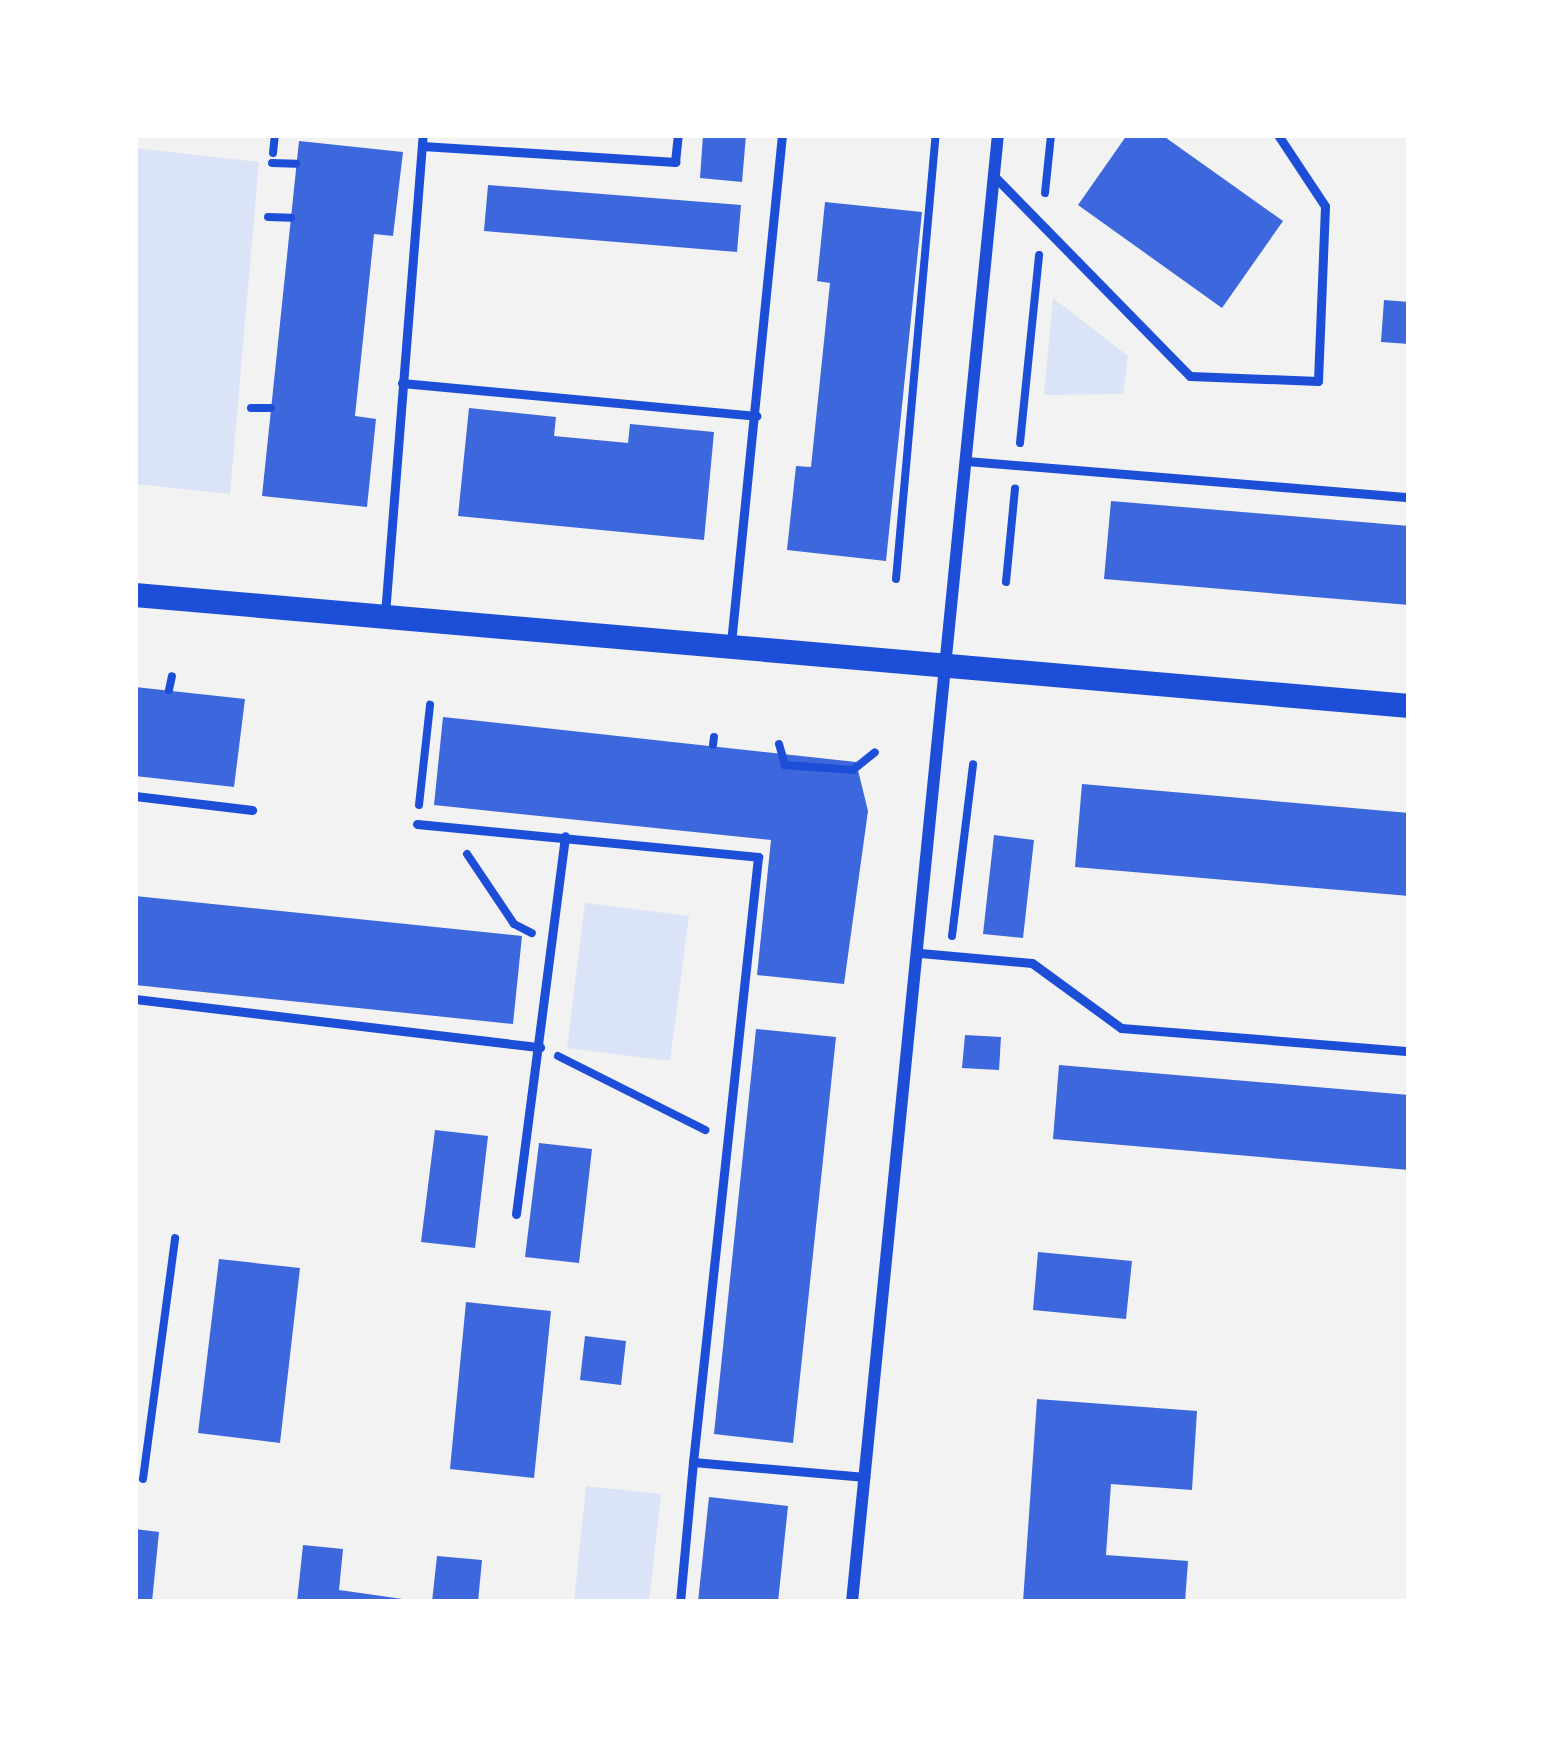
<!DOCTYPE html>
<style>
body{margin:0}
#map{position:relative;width:1544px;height:1737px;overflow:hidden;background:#f2f2f2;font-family:Arial,sans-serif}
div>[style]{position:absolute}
.green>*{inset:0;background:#dbe4f7}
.building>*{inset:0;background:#3d67dc}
.path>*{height:8px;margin:-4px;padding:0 4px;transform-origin:4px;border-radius:4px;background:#1d4ed8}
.service>*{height:9px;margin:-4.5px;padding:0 4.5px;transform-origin:4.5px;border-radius:4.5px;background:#1d4ed8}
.minor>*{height:12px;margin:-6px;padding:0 6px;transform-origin:6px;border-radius:6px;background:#1d4ed8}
.secondary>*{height:24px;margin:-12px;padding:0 12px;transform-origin:12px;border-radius:12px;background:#1d4ed8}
span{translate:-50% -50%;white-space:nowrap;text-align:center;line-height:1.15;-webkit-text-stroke:10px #fff;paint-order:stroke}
.frame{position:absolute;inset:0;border:138px solid #fff;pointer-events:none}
</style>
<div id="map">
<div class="green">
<div style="clip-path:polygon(135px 148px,259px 162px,230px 494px,135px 484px)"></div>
<div style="clip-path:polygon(1053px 298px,1128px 356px,1123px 394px,1044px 395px)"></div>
<div style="clip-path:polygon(585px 903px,689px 916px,670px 1061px,567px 1048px)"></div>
<div style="clip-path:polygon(586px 1486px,661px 1494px,649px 1602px,574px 1602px)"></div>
</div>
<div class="building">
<div style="clip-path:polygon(703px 135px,746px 135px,742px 182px,700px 178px)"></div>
<div style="clip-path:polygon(1127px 135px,1162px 135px,1283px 221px,1222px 308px,1078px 205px)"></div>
<div style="clip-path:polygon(299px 141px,403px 152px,393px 236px,374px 234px,355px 416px,376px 419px,367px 507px,262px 496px)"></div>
<div style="clip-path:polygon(488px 185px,741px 205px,737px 252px,484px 231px)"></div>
<div style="clip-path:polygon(825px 202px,922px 212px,886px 561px,787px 550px,796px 466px,811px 467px,830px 283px,817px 281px)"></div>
<div style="clip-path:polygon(1384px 300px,1409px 302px,1409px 344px,1381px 342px)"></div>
<div style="clip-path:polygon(469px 408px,556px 417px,554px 436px,628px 443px,630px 424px,714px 432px,704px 540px,458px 516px)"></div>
<div style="clip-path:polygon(1111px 501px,1409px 526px,1409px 605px,1104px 579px)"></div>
<div style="clip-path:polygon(135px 687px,245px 699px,234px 787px,135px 776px)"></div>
<div style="clip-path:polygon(443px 717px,856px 762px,868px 811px,844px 984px,757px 975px,771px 840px,434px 805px)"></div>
<div style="clip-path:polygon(1082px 784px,1409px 813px,1409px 896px,1075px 867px)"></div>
<div style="clip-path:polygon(994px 835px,1034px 840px,1023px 938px,983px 934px)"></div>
<div style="clip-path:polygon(135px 896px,522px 936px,513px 1024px,135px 985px)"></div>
<div style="clip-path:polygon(756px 1029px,836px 1037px,793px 1443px,714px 1434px)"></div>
<div style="clip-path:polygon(965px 1035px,1001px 1037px,999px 1070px,962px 1068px)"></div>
<div style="clip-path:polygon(1059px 1065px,1409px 1095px,1409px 1170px,1053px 1139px)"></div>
<div style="clip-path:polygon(435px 1130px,488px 1136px,475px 1248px,421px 1242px)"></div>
<div style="clip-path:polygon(539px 1143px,592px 1149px,579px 1263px,525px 1257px)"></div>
<div style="clip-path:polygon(1038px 1252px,1132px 1261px,1126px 1319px,1033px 1310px)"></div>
<div style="clip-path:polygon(219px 1259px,300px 1268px,280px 1443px,198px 1433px)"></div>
<div style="clip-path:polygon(466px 1302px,551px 1311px,534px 1478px,450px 1469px)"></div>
<div style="clip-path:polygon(585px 1336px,626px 1341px,621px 1385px,580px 1380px)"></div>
<div style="clip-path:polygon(1037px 1399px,1197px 1411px,1192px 1490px,1111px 1484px,1106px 1555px,1188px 1561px,1185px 1602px,1023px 1602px)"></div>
<div style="clip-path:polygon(709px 1497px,788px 1506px,778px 1602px,698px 1602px)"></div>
<div style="clip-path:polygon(135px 1529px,159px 1532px,152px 1602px,135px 1602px)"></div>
<div style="clip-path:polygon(303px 1545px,343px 1549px,339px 1590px,424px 1602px,297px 1602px)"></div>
<div style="clip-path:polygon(437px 1556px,482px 1560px,478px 1602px,432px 1602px)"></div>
</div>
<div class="path">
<div style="left:273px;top:153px;width:18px;rotate:-84deg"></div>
<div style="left:272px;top:163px;width:24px;rotate:2deg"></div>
<div style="left:1045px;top:193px;width:58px;rotate:-84.1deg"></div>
<div style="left:268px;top:217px;width:23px;rotate:2deg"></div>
<div style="left:251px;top:408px;width:20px"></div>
<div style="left:1020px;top:443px;width:189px;rotate:-84.2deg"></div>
<div style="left:896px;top:579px;width:446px;rotate:-84.9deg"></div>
<div style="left:1006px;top:582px;width:94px;rotate:-84.5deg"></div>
<div style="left:169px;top:690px;width:14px;rotate:-78deg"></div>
<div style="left:779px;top:744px;width:22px;rotate:74deg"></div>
<div style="left:785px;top:765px;width:68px;rotate:4.2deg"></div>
<div style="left:853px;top:770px;width:28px;rotate:-39deg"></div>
<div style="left:713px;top:745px;width:8px;rotate:-83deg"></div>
<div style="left:419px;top:805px;width:101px;rotate:-83.7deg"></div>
<div style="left:467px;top:854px;width:84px;rotate:56.1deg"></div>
<div style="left:514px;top:924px;width:20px;rotate:27deg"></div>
<div style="left:952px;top:936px;width:173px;rotate:-83deg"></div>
<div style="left:558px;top:1056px;width:165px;rotate:26.7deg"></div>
<div style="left:143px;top:1479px;width:243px;rotate:-82.4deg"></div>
</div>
<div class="service">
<div style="left:422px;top:146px;width:254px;rotate:3.6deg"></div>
<div style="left:675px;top:162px;width:27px;rotate:-84deg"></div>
<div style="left:994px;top:176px;width:280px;rotate:45.6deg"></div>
<div style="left:1190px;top:376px;width:128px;rotate:2.2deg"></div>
<div style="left:1318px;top:381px;width:175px;rotate:-87.7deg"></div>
<div style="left:1325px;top:206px;width:85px;rotate:-123.5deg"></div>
<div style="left:402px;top:383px;width:356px;rotate:5.3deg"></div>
<div style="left:967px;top:461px;width:443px;rotate:4.7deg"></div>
<div style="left:385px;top:614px;width:481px;rotate:-85.5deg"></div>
<div style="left:731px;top:643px;width:511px;rotate:-84.27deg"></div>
<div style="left:135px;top:796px;width:118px;rotate:6.8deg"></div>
<div style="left:417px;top:824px;width:343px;rotate:5.5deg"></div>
<div style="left:758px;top:857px;width:608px;rotate:96.13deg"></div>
<div style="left:693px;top:1462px;width:173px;rotate:5deg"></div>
<div style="left:920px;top:953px;width:112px;rotate:5.1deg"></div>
<div style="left:1032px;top:963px;width:110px;rotate:36.1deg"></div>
<div style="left:1121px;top:1028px;width:289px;rotate:4.6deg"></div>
<div style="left:135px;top:999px;width:408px;rotate:6.8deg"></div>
<div style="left:516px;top:1214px;width:381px;rotate:-82.6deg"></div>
<div style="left:680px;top:1602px;width:141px;rotate:-84.7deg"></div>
</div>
<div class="minor">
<div style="left:852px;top:1602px;width:1474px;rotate:-84.32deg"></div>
</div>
<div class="secondary">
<div style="left:135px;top:595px;width:1279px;rotate:4.98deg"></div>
</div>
<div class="frame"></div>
</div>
